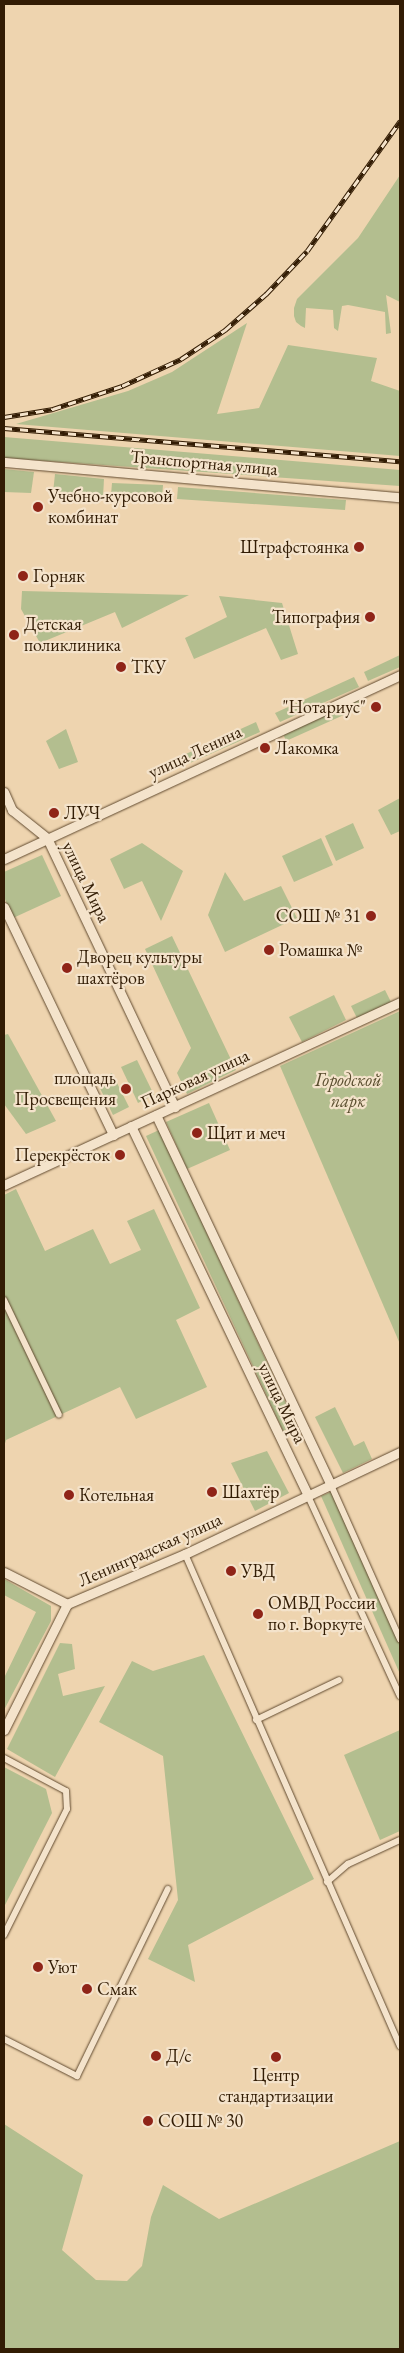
<!DOCTYPE html>
<meta charset="utf-8">
<style>
body{margin:0}
#map{position:relative;width:404px;height:2353px;overflow:hidden;background:#eed4af;font-family:"EB Garamond",serif}
div>[style]{position:absolute}
.green>*{inset:0;background:#b3be8f}
.roads{filter:drop-shadow(0 0 1px #614a2f) drop-shadow(0 0 1px #614a2f)}
.street>*{height:6px;margin:-3px;padding:0 3px;transform-origin:3px;border-radius:3px;background:#f4e3cb}
.secondary>*{height:9px;margin:-4.5px;padding:0 4.5px;transform-origin:4.5px;border-radius:4.5px;background:#f4e3cb}
.rail>*{height:4.5px;margin-top:-2.25px;transform-origin:0;background:repeating-linear-gradient(90deg,#f4e3cb 0 8px,#321c04 0 16px);box-sizing:border-box;border-block:1px solid #321c04}
.dots>*{width:14px;height:14px;translate:-50% -50%;box-sizing:border-box;border:2px solid #f4e3cb;border-radius:50%}
span{translate:-50% -50%;white-space:nowrap;text-align:center;line-height:1.15;-webkit-text-stroke:4.5px #f4e3cb;paint-order:stroke}
.street-label{font-size:18px;color:#321c04}
.poi-label{font-size:18px;color:#321c04}
.left{translate:0 -50%;text-align:left}
.right{translate:-100% -50%;text-align:right}
.park-label{font-size:18px;color:#594d2e;font-style:italic}
.frame{position:absolute;inset:0;border:5px solid #321c04;pointer-events:none}
</style>
<div id="map">
<div class="green">
<div style="clip-path:polygon(400px 175px,400px 302px,386px 295px,391px 333px,386px 334px,385px 312px,348px 305px,342px 306px,338px 331px,334px 328px,333px 310px,306px 308px,305px 328px,301px 326px,296px 322px,294px 316px,294px 308px,297px 299px,358px 238px)"></div>
<div style="clip-path:polygon(247px 323px,217px 414px,259px 408px,288px 345px,377px 358px,371px 381px,400px 391px,400px 456px,16px 424px,128px 391px,172px 372px)"></div>
<div style="clip-path:polygon(4px 437px,400px 470px,400px 486px,4px 458px)"></div>
<div style="clip-path:polygon(4px 469px,34px 472px,31px 493px,4px 492px)"></div>
<div style="clip-path:polygon(55px 474px,104px 479px,103px 497px,53px 493px)"></div>
<div style="clip-path:polygon(112px 483px,163px 485px,162px 498px,111px 495px)"></div>
<div style="clip-path:polygon(178px 487px,346px 500px,345px 510px,177px 499px)"></div>
<div style="clip-path:polygon(22px 591px,189px 595px,122px 628px,115px 612px,40px 643px,21px 609px)"></div>
<div style="clip-path:polygon(219px 596px,282px 603px,298px 654px,281px 660px,266px 628px,194px 659px,185px 638px,227px 617px)"></div>
<div style="clip-path:polygon(400px 655px,400px 667px,368px 681px,364px 672px)"></div>
<div style="clip-path:polygon(354px 677px,359px 687px,280px 722px,275px 713px)"></div>
<div style="clip-path:polygon(361px 695px,366px 705px,286px 741px,282px 731px)"></div>
<div style="clip-path:polygon(256px 722px,260px 732px,181px 767px,177px 758px)"></div>
<div style="clip-path:polygon(66px 729px,78px 762px,59px 769px,46px 741px)"></div>
<div style="clip-path:polygon(400px 798px,400px 831px,391px 835px,378px 810px)"></div>
<div style="clip-path:polygon(353px 823px,364px 848px,336px 861px,325px 836px)"></div>
<div style="clip-path:polygon(321px 838px,333px 865px,294px 882px,282px 856px)"></div>
<div style="clip-path:polygon(142px 843px,183px 871px,161px 921px,142px 881px,124px 889px,110px 859px)"></div>
<div style="clip-path:polygon(42px 855px,61px 896px,13px 918px,4px 897px,4px 872px)"></div>
<div style="clip-path:polygon(225px 872px,244px 901px,281px 886px,297px 918px,225px 952px,208px 915px)"></div>
<div style="clip-path:polygon(172px 936px,236px 1070px,187px 1094px,177px 1073px,191px 1048px,145px 949px)"></div>
<div style="clip-path:polygon(385px 990px,391px 1002px,357px 1018px,351px 1006px)"></div>
<div style="clip-path:polygon(334px 995px,346px 1020px,302px 1042px,289px 1017px)"></div>
<div style="clip-path:polygon(400px 1011px,400px 1344px,280px 1066px)"></div>
<div style="clip-path:polygon(8px 1034px,56px 1121px,26px 1134px,4px 1104px,4px 1035px)"></div>
<div style="clip-path:polygon(137px 1060px,154px 1095px,138px 1103px,121px 1067px)"></div>
<div style="clip-path:polygon(112px 1073px,129px 1107px,113px 1115px,96px 1080px)"></div>
<div style="clip-path:polygon(209px 1103px,230px 1150px,187px 1169px,166px 1122px)"></div>
<div style="clip-path:polygon(159px 1130px,296px 1425px,283px 1431px,146px 1136px)"></div>
<div style="clip-path:polygon(16px 1189px,45px 1251px,93px 1229px,110px 1264px,141px 1250px,127px 1221px,154px 1209px,200px 1308px,176px 1320px,207px 1387px,136px 1419px,120px 1387px,6px 1440px,4px 1447px,4px 1195px)"></div>
<div style="clip-path:polygon(335px 1407px,354px 1446px,364px 1441px,372px 1459px,343px 1473px,315px 1417px)"></div>
<div style="clip-path:polygon(267px 1451px,289px 1493px,255px 1511px,231px 1463px)"></div>
<div style="clip-path:polygon(331px 1492px,400px 1644px,400px 1674px,321px 1496px)"></div>
<div style="clip-path:polygon(4px 1579px,51px 1606px,51px 1621px,4px 1710px,4px 1678px,36px 1612px,4px 1595px)"></div>
<div style="clip-path:polygon(60px 1643px,72px 1644px,75px 1669px,58px 1674px,63px 1696px,105px 1686px,55px 1777px,7px 1749px)"></div>
<div style="clip-path:polygon(204px 1655px,314px 1879px,188px 1945px,195px 1982px,148px 1959px,178px 1900px,163px 1756px,99px 1722px,132px 1661px,153px 1671px)"></div>
<div style="clip-path:polygon(400px 1730px,400px 1831px,380px 1840px,344px 1755px)"></div>
<div style="clip-path:polygon(4px 1767px,46px 1789px,52px 1813px,4px 1907px)"></div>
<div style="clip-path:polygon(4px 2124px,83px 2175px,62px 2250px,96px 2280px,127px 2281px,142px 2266px,151px 2217px,163px 2185px,219px 2219px,400px 2141px,400px 2349px,4px 2349px)"></div>
</div>
<div class="roads">
<div class="street">
<div style="left:4px;top:1300px;width:127px;rotate:64.4deg"></div>
<div style="left:331px;top:1485px;width:169px;rotate:65.9deg"></div>
<div style="left:308px;top:1496px;width:220px;rotate:65.3deg"></div>
<div style="left:185px;top:1554px;width:537px;rotate:66.4deg"></div>
<div style="left:256px;top:1720px;width:92px;rotate:-25.7deg"></div>
<div style="left:4px;top:1758px;width:70px;rotate:28deg"></div>
<div style="left:66px;top:1791px;width:18px;rotate:87deg"></div>
<div style="left:67px;top:1809px;width:141px;rotate:116.6deg"></div>
<div style="left:327px;top:1882px;width:28px;rotate:-41deg"></div>
<div style="left:348px;top:1864px;width:57px;rotate:-24.8deg"></div>
<div style="left:4px;top:2039px;width:82px;rotate:26.9deg"></div>
<div style="left:77px;top:2076px;width:208px;rotate:-64.1deg"></div>
</div>
<div class="secondary">
<div style="left:4px;top:462px;width:398px;rotate:5.1deg"></div>
<div style="left:4px;top:792px;width:20px;rotate:66deg"></div>
<div style="left:12px;top:810px;width:45px;rotate:38.7deg"></div>
<div style="left:47px;top:838px;width:298px;rotate:64.6deg"></div>
<div style="left:4px;top:859px;width:437px;rotate:-24.9deg"></div>
<div style="left:4px;top:907px;width:253px;rotate:64.4deg"></div>
<div style="left:156px;top:1115px;width:409px;rotate:64.7deg"></div>
<div style="left:131px;top:1126px;width:410px;rotate:64.4deg"></div>
<div style="left:4px;top:1185px;width:436px;rotate:-24.8deg"></div>
<div style="left:4px;top:1572px;width:71px;rotate:26.9deg"></div>
<div style="left:4px;top:1730px;width:141px;rotate:-63.4deg"></div>
<div style="left:67px;top:1604px;width:128px;rotate:-23deg"></div>
<div style="left:185px;top:1554px;width:238px;rotate:-25.4deg"></div>
</div>
</div>
<div class="rail">
<div style="left:4px;top:417px;width:50px;rotate:-9.3deg"></div>
<div style="left:53px;top:409px;width:73px;rotate:-18.4deg"></div>
<div style="left:122px;top:386px;width:65px;rotate:-24.6deg"></div>
<div style="left:181px;top:359px;width:53px;rotate:-33.4deg"></div>
<div style="left:225px;top:330px;width:55px;rotate:-41.3deg"></div>
<div style="left:266px;top:294px;width:59px;rotate:-46.4deg"></div>
<div style="left:307px;top:251px;width:160px;rotate:-54.4deg"></div>
<div style="left:4px;top:428px;width:397px;rotate:4.8deg"></div>
</div>
<div class="dots">
<div style="left:38px;top:507px;background:#8f2418"></div>
<div style="left:359px;top:547px;background:#8f2418"></div>
<div style="left:23px;top:576px;background:#8f2418"></div>
<div style="left:370px;top:617px;background:#8f2418"></div>
<div style="left:14px;top:635px;background:#8f2418"></div>
<div style="left:121px;top:667px;background:#8f2418"></div>
<div style="left:376px;top:707px;background:#8f2418"></div>
<div style="left:265px;top:748px;background:#8f2418"></div>
<div style="left:54px;top:813px;background:#8f2418"></div>
<div style="left:371px;top:916px;background:#8f2418"></div>
<div style="left:269px;top:950px;background:#8f2418"></div>
<div style="left:67px;top:968px;background:#8f2418"></div>
<div style="left:126px;top:1089px;background:#8f2418"></div>
<div style="left:197px;top:1133px;background:#8f2418"></div>
<div style="left:120px;top:1155px;background:#8f2418"></div>
<div style="left:212px;top:1492px;background:#8f2418"></div>
<div style="left:69px;top:1495px;background:#8f2418"></div>
<div style="left:231px;top:1571px;background:#8f2418"></div>
<div style="left:258px;top:1614px;background:#8f2418"></div>
<div style="left:38px;top:1967px;background:#8f2418"></div>
<div style="left:87px;top:1989px;background:#8f2418"></div>
<div style="left:156px;top:2056px;background:#8f2418"></div>
<div style="left:276px;top:2057px;background:#8f2418"></div>
<div style="left:148px;top:2121px;background:#8f2418"></div>
</div>
<div class="street-label">
<span style="left:204px;top:463px;rotate:5deg">Транспортная улица</span>
<span style="left:195px;top:752px;rotate:-25deg">улица Ленина</span>
<span style="left:86px;top:882px;rotate:64deg">улица Мира</span>
<span style="left:195px;top:1079px;rotate:-25deg">Парковая улица</span>
<span style="left:282px;top:1403px;rotate:64deg">улица Мира</span>
<span style="left:150px;top:1550px;rotate:-24deg">Ленинградская улица</span>
</div>
<div class="poi-label">
<span class="left" style="left:48px;top:507px">Учебно-курсовой<br>комбинат</span>
<span class="right" style="left:349px;top:547px">Штрафстоянка</span>
<span class="left" style="left:33px;top:576px">Горняк</span>
<span class="right" style="left:360px;top:617px">Типография</span>
<span class="left" style="left:24px;top:635px">Детская<br>поликлиника</span>
<span class="left" style="left:131px;top:667px">ТКУ</span>
<span class="right" style="left:366px;top:707px">"Нотариус"</span>
<span class="left" style="left:275px;top:748px">Лакомка</span>
<span class="left" style="left:64px;top:813px">ЛУЧ</span>
<span class="right" style="left:361px;top:916px">СОШ № 31</span>
<span class="left" style="left:279px;top:950px">Ромашка №</span>
<span class="left" style="left:77px;top:968px">Дворец культуры<br>шахтёров</span>
<span class="right" style="left:116px;top:1089px">площадь<br>Просвещения</span>
<span class="left" style="left:207px;top:1133px">Щит и меч</span>
<span class="right" style="left:110px;top:1155px">Перекрёсток</span>
<span class="left" style="left:222px;top:1492px">Шахтёр</span>
<span class="left" style="left:79px;top:1495px">Котельная</span>
<span class="left" style="left:241px;top:1571px">УВД</span>
<span class="left" style="left:268px;top:1614px">ОМВД России<br>по г. Воркуте</span>
<span class="left" style="left:48px;top:1967px">Уют</span>
<span class="left" style="left:97px;top:1989px">Смак</span>
<span class="left" style="left:166px;top:2056px">Д/с</span>
<span style="left:276px;top:2086px">Центр<br>стандартизации</span>
<span class="left" style="left:158px;top:2121px">СОШ № 30</span>
</div>
<div class="park-label">
<span style="left:348px;top:1091px">Городской<br>парк</span>
</div>
<div class="frame"></div>
</div>
